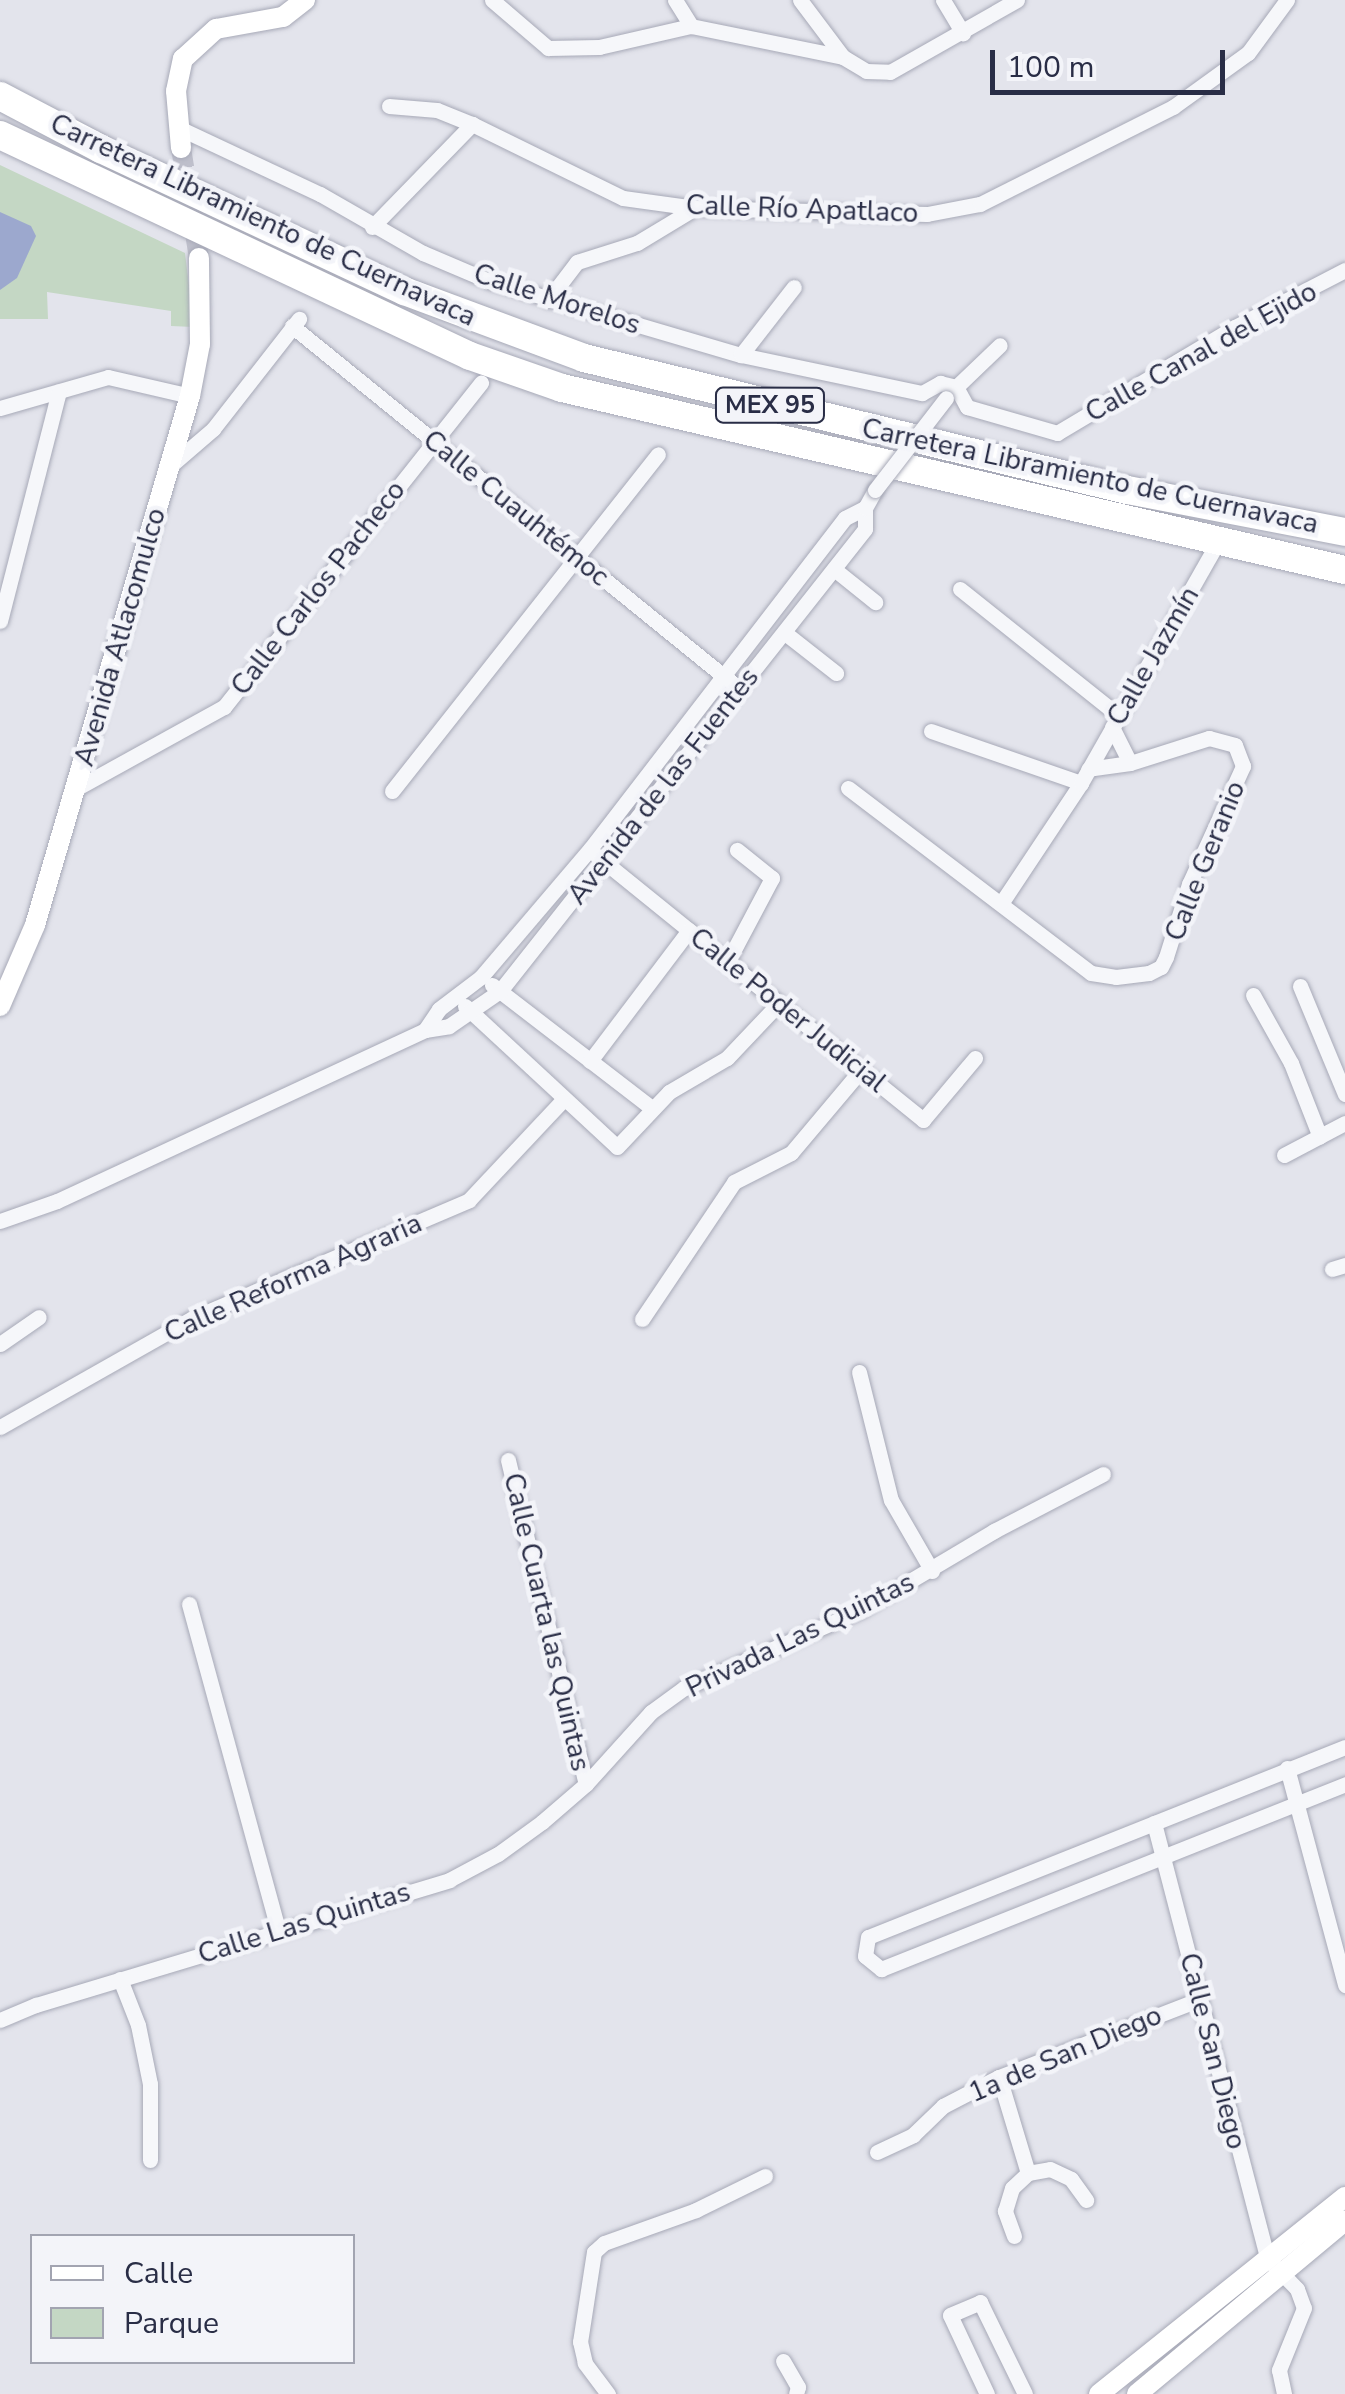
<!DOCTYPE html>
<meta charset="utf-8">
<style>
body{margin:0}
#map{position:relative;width:1345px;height:2394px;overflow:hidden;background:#e3e4ec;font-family:"Nunito Sans",sans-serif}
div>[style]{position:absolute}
.green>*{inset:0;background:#c4d7c4}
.water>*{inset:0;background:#9ca8ce}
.secondary-tunnel>*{height:20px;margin-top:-10px;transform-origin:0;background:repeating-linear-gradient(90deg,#bebfcb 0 20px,transparent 0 30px)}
.roads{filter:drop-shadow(0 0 2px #a7a9b7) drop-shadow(0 0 2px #a7a9b7)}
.street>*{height:15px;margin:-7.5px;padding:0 7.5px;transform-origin:7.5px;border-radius:7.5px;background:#f6f7fa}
.secondary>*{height:20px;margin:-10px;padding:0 10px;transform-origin:10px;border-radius:10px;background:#fff}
.highway>*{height:28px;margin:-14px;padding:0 14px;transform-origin:14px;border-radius:14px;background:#fff}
.bridges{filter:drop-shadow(0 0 2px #a7a9b7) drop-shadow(0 0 2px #a7a9b7)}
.street-bridge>*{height:15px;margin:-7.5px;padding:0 7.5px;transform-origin:7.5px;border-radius:7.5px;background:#f6f7fa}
span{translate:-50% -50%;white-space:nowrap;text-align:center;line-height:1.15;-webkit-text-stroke:9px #f3f4f9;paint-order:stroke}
.shield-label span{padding:2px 8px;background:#f3f4f9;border:2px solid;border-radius:8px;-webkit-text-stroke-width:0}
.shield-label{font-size:25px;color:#292d46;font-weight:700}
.street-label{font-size:28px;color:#292d46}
.legend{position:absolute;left:30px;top:2234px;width:325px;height:130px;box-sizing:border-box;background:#f3f4f9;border:2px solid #a2a4b1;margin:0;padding:12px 18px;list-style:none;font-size:30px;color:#292d46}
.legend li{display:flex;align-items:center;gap:20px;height:50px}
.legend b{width:50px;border:2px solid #a2a4b1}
.scale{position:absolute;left:990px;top:50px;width:235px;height:45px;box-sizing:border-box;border:5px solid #292d46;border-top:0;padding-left:12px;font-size:30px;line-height:35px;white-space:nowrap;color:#292d46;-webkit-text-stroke:8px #f3f4f9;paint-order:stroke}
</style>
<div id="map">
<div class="green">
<div style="clip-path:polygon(0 165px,185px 253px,194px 327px,171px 326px,171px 311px,47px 292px,48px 319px,0 319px)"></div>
</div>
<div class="water">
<div style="clip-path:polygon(0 212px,31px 226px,36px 236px,17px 278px,0 290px)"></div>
</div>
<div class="secondary-tunnel">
<div style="left:181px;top:148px;width:111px;rotate:80.7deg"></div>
</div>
<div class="roads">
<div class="street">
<div style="left:492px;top:0;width:74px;rotate:40.6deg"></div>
<div style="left:548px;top:48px;width:51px;rotate:-1.1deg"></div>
<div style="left:599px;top:47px;width:94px;rotate:-12.9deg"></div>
<div style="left:691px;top:26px;width:155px;rotate:11.5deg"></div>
<div style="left:675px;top:0;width:31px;rotate:58deg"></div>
<div style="left:800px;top:0;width:71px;rotate:53deg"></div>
<div style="left:843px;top:57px;width:27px;rotate:31deg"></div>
<div style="left:866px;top:71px;width:24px;rotate:2deg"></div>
<div style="left:890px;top:72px;width:146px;rotate:-29.6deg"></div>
<div style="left:943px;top:0;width:39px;rotate:59deg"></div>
<div style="left:389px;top:106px;width:48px;rotate:4.8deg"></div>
<div style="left:437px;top:110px;width:38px;rotate:22deg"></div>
<div style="left:472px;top:124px;width:168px;rotate:26.1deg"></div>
<div style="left:623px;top:198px;width:73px;rotate:7.9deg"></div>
<div style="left:695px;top:208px;width:232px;rotate:1.5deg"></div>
<div style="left:927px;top:214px;width:54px;rotate:-10.7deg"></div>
<div style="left:980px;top:204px;width:216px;rotate:-26.7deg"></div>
<div style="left:1173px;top:107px;width:92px;rotate:-35.8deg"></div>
<div style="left:1248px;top:53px;width:66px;rotate:-53.7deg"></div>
<div style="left:179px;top:128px;width:156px;rotate:25.1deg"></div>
<div style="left:320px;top:194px;width:119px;rotate:29.8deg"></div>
<div style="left:423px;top:253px;width:72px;rotate:23deg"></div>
<div style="left:489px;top:281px;width:263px;rotate:16.4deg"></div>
<div style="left:741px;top:355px;width:185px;rotate:11.9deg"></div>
<div style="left:922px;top:393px;width:21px;rotate:-29deg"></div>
<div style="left:940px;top:383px;width:16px;rotate:14deg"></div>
<div style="left:956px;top:387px;width:23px;rotate:61deg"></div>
<div style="left:967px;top:407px;width:94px;rotate:16.1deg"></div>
<div style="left:1057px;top:433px;width:207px;rotate:-30.8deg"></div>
<div style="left:1235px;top:327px;width:124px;rotate:-27.4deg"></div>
<div style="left:372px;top:227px;width:144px;rotate:-45.8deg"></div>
<div style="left:548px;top:300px;width:48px;rotate:-52.7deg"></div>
<div style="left:577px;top:262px;width:63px;rotate:-17.6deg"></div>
<div style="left:637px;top:243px;width:68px;rotate:-31.1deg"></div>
<div style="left:292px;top:326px;width:567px;rotate:39.05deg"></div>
<div style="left:741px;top:355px;width:86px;rotate:-52.1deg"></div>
<div style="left:952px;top:391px;width:66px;rotate:-43.8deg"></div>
<div style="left:0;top:408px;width:112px;rotate:-16deg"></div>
<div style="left:108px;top:377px;width:84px;rotate:13deg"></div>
<div style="left:170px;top:466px;width:57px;rotate:-40.7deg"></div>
<div style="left:213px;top:429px;width:140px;rotate:-52deg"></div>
<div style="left:834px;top:569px;width:53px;rotate:38.8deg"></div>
<div style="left:960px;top:589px;width:203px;rotate:38.6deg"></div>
<div style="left:0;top:621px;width:237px;rotate:-75.6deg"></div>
<div style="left:785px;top:633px;width:65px;rotate:38.1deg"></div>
<div style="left:1112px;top:727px;width:40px;rotate:63.4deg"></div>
<div style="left:931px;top:731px;width:159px;rotate:19.1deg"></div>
<div style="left:77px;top:788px;width:168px;rotate:-28.9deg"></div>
<div style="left:224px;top:707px;width:414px;rotate:-51.6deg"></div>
<div style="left:848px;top:788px;width:305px;rotate:37.3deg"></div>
<div style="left:1091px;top:973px;width:25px;rotate:9deg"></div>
<div style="left:1116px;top:977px;width:33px;rotate:-7deg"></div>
<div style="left:1149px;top:973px;width:13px;rotate:-27deg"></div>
<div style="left:1161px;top:967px;width:11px;rotate:-63deg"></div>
<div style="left:1166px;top:957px;width:77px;rotate:-72.5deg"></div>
<div style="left:1189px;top:884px;width:130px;rotate:-65.4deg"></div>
<div style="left:1243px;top:766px;width:22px;rotate:-111deg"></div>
<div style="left:1235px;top:745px;width:27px;rotate:-165deg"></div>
<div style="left:1209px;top:738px;width:83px;rotate:162.4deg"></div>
<div style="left:1130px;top:763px;width:42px;rotate:171.9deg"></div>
<div style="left:392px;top:791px;width:429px;rotate:-51.7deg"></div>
<div style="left:596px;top:855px;width:421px;rotate:39deg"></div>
<div style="left:923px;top:1120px;width:81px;rotate:-50deg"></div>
<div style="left:1002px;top:902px;width:143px;rotate:-56.4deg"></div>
<div style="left:1081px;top:783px;width:275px;rotate:-60.4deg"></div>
<div style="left:728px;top:961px;width:94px;rotate:-62.1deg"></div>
<div style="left:772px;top:878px;width:45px;rotate:-141.3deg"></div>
<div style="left:492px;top:985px;width:202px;rotate:37.6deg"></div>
<div style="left:1300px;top:986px;width:117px;rotate:67.4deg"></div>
<div style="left:1253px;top:995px;width:78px;rotate:60.8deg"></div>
<div style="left:1291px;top:1063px;width:79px;rotate:68.6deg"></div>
<div style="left:465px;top:1006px;width:207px;rotate:42.8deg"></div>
<div style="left:617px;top:1147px;width:76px;rotate:-46.6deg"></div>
<div style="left:669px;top:1092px;width:67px;rotate:-30.4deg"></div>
<div style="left:727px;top:1058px;width:76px;rotate:-46.6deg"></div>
<div style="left:425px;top:1030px;width:25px;rotate:-56deg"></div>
<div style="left:439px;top:1009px;width:53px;rotate:-37.3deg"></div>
<div style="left:481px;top:977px;width:168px;rotate:-49.6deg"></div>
<div style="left:590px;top:849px;width:418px;rotate:-52.4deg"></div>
<div style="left:845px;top:518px;width:22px;rotate:-27deg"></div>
<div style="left:590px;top:1061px;width:164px;rotate:-52.9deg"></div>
<div style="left:1284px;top:1155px;width:69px;rotate:-27.7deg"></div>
<div style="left:0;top:1221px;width:60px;rotate:-19.3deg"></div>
<div style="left:57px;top:1201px;width:406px;rotate:-24.9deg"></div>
<div style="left:425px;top:1030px;width:24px;rotate:-9deg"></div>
<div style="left:449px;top:1026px;width:62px;rotate:-34.5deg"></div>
<div style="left:500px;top:991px;width:589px;rotate:-51.69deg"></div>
<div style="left:865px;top:529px;width:21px;rotate:-90deg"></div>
<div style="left:865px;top:508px;width:21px;rotate:-61deg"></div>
<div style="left:1332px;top:1269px;width:14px;rotate:-17deg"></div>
<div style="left:642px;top:1319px;width:165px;rotate:-56.1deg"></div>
<div style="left:734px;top:1182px;width:64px;rotate:-27deg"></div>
<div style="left:791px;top:1153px;width:109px;rotate:-49.9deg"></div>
<div style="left:0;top:1344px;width:47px;rotate:-34.7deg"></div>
<div style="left:859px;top:1372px;width:132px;rotate:76deg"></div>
<div style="left:891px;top:1500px;width:82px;rotate:60deg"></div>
<div style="left:0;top:1427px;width:222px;rotate:-29.5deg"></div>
<div style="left:193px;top:1318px;width:300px;rotate:-23.1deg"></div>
<div style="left:469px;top:1200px;width:136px;rotate:-46.8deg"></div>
<div style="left:508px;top:1460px;width:333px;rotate:76.5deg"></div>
<div style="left:189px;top:1604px;width:338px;rotate:74.7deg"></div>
<div style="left:1345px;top:1747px;width:513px;rotate:158.28deg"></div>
<div style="left:868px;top:1937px;width:19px;rotate:99deg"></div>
<div style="left:865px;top:1956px;width:21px;rotate:39deg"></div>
<div style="left:881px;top:1969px;width:500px;rotate:-21.7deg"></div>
<div style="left:1287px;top:1768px;width:225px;rotate:75deg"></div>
<div style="left:1154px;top:1823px;width:449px;rotate:75.4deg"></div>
<div style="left:1267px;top:2258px;width:43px;rotate:45.9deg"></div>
<div style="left:1297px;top:2289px;width:20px;rotate:70deg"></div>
<div style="left:1304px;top:2308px;width:67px;rotate:112deg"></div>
<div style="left:1279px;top:2370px;width:25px;rotate:78deg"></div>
<div style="left:120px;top:1979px;width:49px;rotate:68.6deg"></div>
<div style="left:138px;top:2025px;width:60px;rotate:78.5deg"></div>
<div style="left:150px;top:2084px;width:76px;rotate:90deg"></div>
<div style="left:0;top:2020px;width:39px;rotate:-23deg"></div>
<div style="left:36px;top:2005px;width:432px;rotate:-16.8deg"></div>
<div style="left:449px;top:1880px;width:55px;rotate:-28deg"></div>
<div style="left:498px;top:1854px;width:54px;rotate:-36deg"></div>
<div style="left:542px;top:1822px;width:58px;rotate:-40.8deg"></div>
<div style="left:586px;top:1784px;width:97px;rotate:-47.9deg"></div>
<div style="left:651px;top:1712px;width:41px;rotate:-36deg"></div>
<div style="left:684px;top:1688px;width:193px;rotate:-23.8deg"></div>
<div style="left:861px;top:1610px;width:155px;rotate:-30.7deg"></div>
<div style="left:994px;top:1531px;width:123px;rotate:-27.6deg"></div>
<div style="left:999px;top:2077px;width:100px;rotate:73.2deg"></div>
<div style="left:877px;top:2152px;width:40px;rotate:-25deg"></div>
<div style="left:913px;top:2135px;width:42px;rotate:-44deg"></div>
<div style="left:943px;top:2106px;width:63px;rotate:-27.4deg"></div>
<div style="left:999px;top:2077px;width:216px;rotate:-21.2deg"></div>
<div style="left:1014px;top:2236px;width:27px;rotate:-110deg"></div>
<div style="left:1005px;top:2211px;width:24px;rotate:-73deg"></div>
<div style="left:1012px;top:2188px;width:22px;rotate:-43deg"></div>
<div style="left:1028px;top:2173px;width:22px;rotate:-10deg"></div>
<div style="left:1050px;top:2169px;width:23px;rotate:25deg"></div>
<div style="left:1071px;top:2179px;width:26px;rotate:54deg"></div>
<div style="left:783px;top:2361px;width:30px;rotate:60deg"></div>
<div style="left:798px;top:2387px;width:7px;rotate:106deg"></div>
<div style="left:608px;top:2394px;width:39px;rotate:-127deg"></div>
<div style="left:585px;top:2363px;width:22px;rotate:-103deg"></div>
<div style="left:580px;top:2342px;width:91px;rotate:-81.2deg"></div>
<div style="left:594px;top:2252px;width:13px;rotate:-42deg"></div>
<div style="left:604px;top:2243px;width:98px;rotate:-19.7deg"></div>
<div style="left:696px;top:2210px;width:77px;rotate:-26.2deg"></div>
<div style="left:987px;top:2394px;width:87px;rotate:-115.1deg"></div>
<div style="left:950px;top:2315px;width:33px;rotate:-23deg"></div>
<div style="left:980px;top:2302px;width:102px;rotate:63.9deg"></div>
</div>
<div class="secondary">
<div style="left:181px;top:148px;width:57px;rotate:-95deg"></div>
<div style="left:176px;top:91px;width:33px;rotate:-78deg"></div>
<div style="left:183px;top:59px;width:45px;rotate:-42.3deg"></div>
<div style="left:216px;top:29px;width:68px;rotate:-10.2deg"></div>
<div style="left:283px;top:17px;width:28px;rotate:-38deg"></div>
<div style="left:0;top:1006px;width:88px;rotate:-66.6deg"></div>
<div style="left:35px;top:925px;width:551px;rotate:-73.67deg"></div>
<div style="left:190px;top:396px;width:53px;rotate:-79.1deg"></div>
<div style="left:200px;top:344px;width:86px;rotate:-90.7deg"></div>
<div style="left:1099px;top:2394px;width:315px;rotate:-38.7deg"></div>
<div style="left:1137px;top:2394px;width:271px;rotate:-39.8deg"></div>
</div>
<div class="highway">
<div style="left:0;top:96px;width:114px;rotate:27.7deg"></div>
<div style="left:101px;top:149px;width:335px;rotate:25.1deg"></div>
<div style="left:404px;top:291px;width:192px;rotate:20.4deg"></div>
<div style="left:584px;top:358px;width:559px;rotate:13.66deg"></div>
<div style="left:1127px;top:490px;width:222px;rotate:10.9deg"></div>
<div style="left:0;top:135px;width:519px;rotate:25.18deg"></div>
<div style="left:470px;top:356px;width:97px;rotate:19.2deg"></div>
<div style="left:562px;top:388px;width:804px;rotate:13.09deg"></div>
</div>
</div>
<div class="bridges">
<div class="street-bridge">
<div style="left:875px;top:490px;width:116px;rotate:-52.3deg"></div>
</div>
</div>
<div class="shield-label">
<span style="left:770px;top:405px">MEX 95</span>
</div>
<div class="street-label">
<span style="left:802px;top:209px;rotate:2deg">Calle Río Apatlaco</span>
<span style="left:263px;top:220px;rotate:25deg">Carretera Libramiento de Cuernavaca</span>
<span style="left:557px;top:299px;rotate:18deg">Calle Morelos</span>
<span style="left:1201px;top:352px;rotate:-29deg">Calle Canal del Ejido</span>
<span style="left:1090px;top:476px;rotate:12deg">Carretera Libramiento de Cuernavaca</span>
<span style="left:516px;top:508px;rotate:39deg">Calle Cuauhtémoc</span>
<span style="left:318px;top:588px;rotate:-52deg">Calle Carlos Pacheco</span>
<span style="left:120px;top:637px;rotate:-74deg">Avenida Atlacomulco</span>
<span style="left:1153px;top:656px;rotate:-60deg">Calle Jazmín</span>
<span style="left:663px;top:786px;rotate:-52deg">Avenida de las Fuentes</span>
<span style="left:1205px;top:861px;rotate:-68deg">Calle Geranio</span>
<span style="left:788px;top:1010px;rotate:39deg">Calle Poder Judicial</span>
<span style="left:293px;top:1278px;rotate:-24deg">Calle Reforma Agraria</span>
<span style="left:547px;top:1622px;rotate:77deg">Calle Cuarta las Quintas</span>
<span style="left:800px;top:1635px;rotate:-26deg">Privada Las Quintas</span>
<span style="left:304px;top:1923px;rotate:-17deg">Calle Las Quintas</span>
<span style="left:1213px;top:2051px;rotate:76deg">Calle San Diego</span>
<span style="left:1065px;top:2054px;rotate:-23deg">1a de San Diego</span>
</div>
<ul class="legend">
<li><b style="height:12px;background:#fff"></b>Calle</li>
<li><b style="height:28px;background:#c4d7c4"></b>Parque</li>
</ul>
<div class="scale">100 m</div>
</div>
